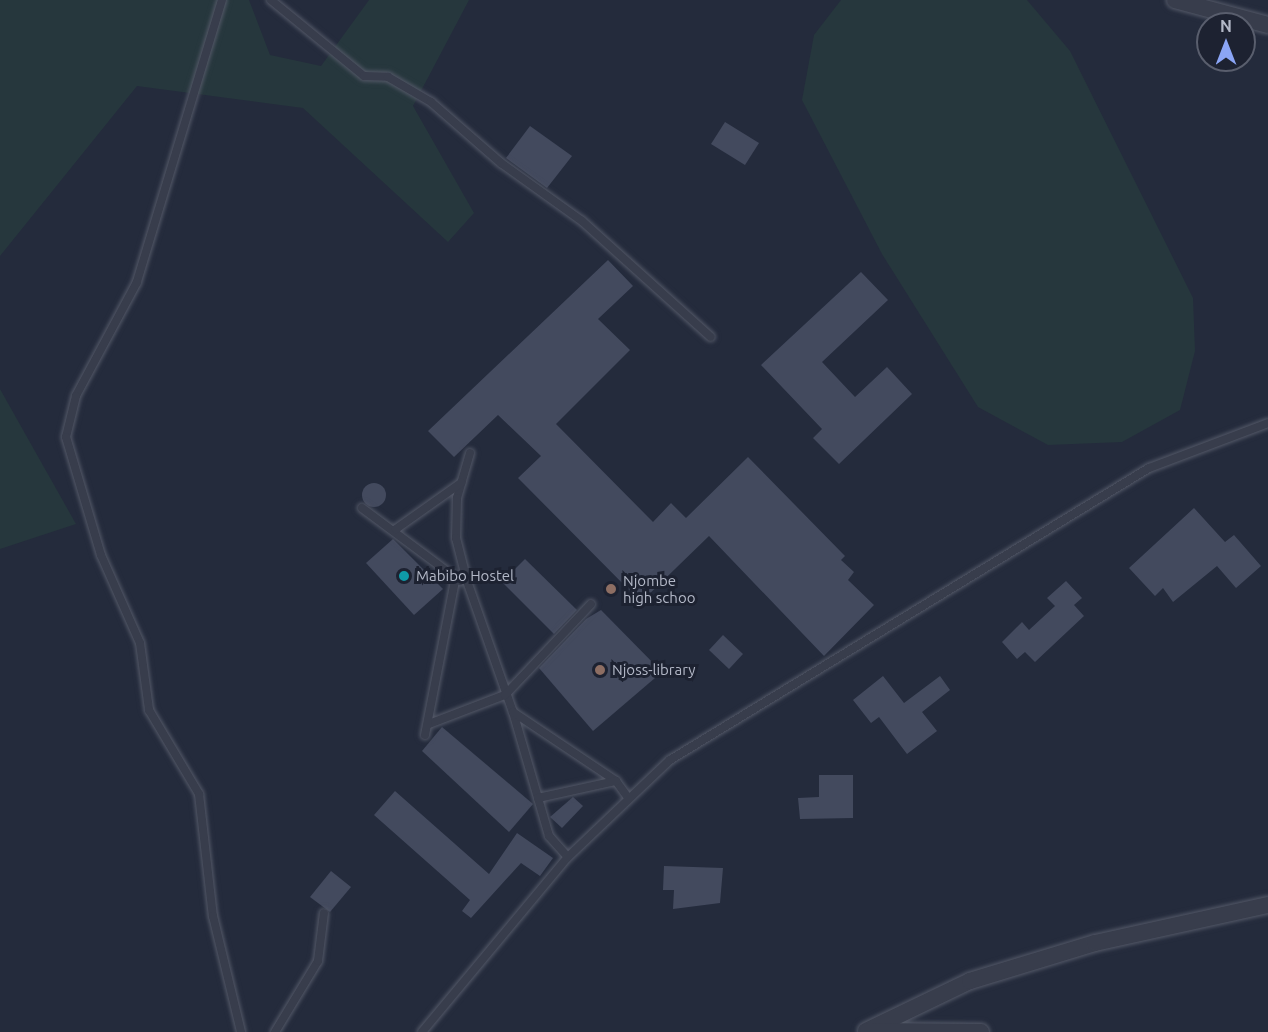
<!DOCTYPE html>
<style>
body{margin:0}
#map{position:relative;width:1268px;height:1032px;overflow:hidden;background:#242b3c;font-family:Ubuntu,sans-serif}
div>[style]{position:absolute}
.green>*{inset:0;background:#26373d}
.building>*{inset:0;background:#434a5e}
.round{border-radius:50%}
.roads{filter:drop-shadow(0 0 2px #535867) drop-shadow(0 0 2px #535867)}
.service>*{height:8px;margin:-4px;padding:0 4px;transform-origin:4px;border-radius:4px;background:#383d4c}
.minor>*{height:16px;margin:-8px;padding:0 8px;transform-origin:8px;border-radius:8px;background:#383d4c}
.dots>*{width:16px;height:16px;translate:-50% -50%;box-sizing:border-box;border:3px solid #1d2231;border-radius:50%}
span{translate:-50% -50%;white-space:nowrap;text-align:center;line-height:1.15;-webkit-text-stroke:6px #1d2231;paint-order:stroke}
.poi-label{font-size:15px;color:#b3b8c7}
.left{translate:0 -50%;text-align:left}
.north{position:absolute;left:1196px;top:12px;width:60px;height:60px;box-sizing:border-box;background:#1d2231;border:2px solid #595e6d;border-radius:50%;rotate:0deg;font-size:16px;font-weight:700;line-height:24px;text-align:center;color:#b3b8c7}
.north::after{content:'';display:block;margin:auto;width:21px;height:27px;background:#8ba5f5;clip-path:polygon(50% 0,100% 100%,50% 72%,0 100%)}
</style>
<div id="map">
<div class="green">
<div style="clip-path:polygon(0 0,249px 0,270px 55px,321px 66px,369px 0,469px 0,413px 106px,474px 213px,448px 242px,303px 108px,137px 86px,0 256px)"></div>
<div style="clip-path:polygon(841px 0,1027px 0,1070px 51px,1193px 298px,1195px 351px,1180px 410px,1122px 442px,1048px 445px,978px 407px,882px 254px,802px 100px,814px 35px)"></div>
<div style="clip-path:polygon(0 389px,76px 524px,0 549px)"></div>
</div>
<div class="building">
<div style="clip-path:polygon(725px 122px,759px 143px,745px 165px,711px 144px)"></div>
<div style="clip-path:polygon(530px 126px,572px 156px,547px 188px,506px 158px)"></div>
<div style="clip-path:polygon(608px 260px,633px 286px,598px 319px,630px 350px,556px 424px,653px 522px,671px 503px,686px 518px,748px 457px,845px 556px,841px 560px,854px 572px,848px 580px,874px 605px,824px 656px,709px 536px,641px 602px,518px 478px,541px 456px,498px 415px,454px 457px,428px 431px)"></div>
<div style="clip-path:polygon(861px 272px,888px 300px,822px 362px,855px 397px,887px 367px,912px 394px,839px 464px,813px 438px,822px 429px,761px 365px)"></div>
<div class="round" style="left:362px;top:483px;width:24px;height:24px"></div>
<div style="clip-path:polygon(1194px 508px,1225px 542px,1234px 535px,1261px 566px,1236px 588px,1217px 566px,1173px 602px,1163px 588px,1155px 596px,1129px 568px)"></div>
<div style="clip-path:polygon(393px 539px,443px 589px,414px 615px,366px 563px)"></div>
<div style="clip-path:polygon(525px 559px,577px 610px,554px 634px,502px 582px)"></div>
<div style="clip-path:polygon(1066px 581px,1082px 598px,1074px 605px,1084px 616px,1035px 662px,1025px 652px,1017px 659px,1002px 642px,1022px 622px,1029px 630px,1055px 606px,1047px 598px)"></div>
<div style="clip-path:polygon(601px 610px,662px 672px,593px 731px,539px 668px,586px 619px)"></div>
<div style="clip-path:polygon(723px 635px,743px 654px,729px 669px,709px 650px)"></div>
<div style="clip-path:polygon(883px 676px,904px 703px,940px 676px,950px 690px,922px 712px,937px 731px,907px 754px,879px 717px,871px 723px,853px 700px)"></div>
<div style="clip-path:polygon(442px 727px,533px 804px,509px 832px,422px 751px)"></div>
<div style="clip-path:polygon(819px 775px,853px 775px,853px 818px,800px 819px,798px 798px,819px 797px)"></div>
<div style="clip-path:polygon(395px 791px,489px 874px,517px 833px,553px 858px,540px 876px,521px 863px,471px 918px,462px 911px,470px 900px,374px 815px)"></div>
<div style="clip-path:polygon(573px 797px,583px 806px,562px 828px,550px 817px)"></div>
<div style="clip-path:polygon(664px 866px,723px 868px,720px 903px,673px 909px,674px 890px,663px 890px)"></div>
<div style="clip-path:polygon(331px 871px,351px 887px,330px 912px,310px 897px)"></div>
</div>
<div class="roads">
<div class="service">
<div style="left:222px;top:0;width:295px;rotate:106.8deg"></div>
<div style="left:137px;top:282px;width:129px;rotate:118.2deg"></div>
<div style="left:76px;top:396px;width:42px;rotate:103.7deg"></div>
<div style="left:66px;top:437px;width:123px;rotate:73.5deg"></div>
<div style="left:101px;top:555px;width:96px;rotate:66.1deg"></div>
<div style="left:140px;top:643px;width:68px;rotate:82.3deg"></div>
<div style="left:149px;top:710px;width:98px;rotate:59.2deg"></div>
<div style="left:199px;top:794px;width:123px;rotate:83.5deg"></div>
<div style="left:213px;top:916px;width:119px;rotate:76.4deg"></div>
<div style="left:271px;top:0;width:120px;rotate:39.3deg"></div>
<div style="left:364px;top:76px;width:24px;rotate:2deg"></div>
<div style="left:388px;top:77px;width:50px;rotate:30.2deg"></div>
<div style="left:431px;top:102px;width:93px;rotate:41.1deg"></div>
<div style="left:501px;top:163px;width:100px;rotate:35.6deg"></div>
<div style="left:582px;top:221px;width:173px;rotate:42deg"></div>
<div style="left:470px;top:453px;width:47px;rotate:106.1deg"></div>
<div style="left:457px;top:498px;width:40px;rotate:91.4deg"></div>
<div style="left:456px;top:538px;width:44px;rotate:75.7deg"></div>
<div style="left:467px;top:581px;width:139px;rotate:70.7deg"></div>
<div style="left:513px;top:712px;width:129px;rotate:73.8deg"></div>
<div style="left:549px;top:836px;width:28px;rotate:48deg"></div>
<div style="left:362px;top:508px;width:122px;rotate:36.7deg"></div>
<div style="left:396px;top:529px;width:80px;rotate:-35.3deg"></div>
<div style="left:513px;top:712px;width:124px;rotate:33.8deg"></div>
<div style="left:616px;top:781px;width:19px;rotate:54deg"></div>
<div style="left:429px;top:724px;width:81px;rotate:-20.9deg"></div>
<div style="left:505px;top:695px;width:125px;rotate:-46.6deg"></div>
<div style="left:425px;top:735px;width:157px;rotate:-79deg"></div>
<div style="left:538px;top:798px;width:80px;rotate:-12.3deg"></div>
<div style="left:275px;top:1032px;width:83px;rotate:-58.8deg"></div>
<div style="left:318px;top:961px;width:48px;rotate:-82.9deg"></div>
<div style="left:422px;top:1032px;width:228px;rotate:-50.2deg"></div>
<div style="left:568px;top:857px;width:141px;rotate:-43.6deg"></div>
<div style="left:670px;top:760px;width:561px;rotate:-31.37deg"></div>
<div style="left:1149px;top:468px;width:127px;rotate:-20.7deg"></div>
</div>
<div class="minor">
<div style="left:1175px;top:0;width:96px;rotate:15deg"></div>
<div style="left:866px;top:1031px;width:115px;rotate:-25.7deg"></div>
<div style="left:970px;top:981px;width:131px;rotate:-16.9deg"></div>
<div style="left:1095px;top:943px;width:177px;rotate:-12.4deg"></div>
<div style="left:868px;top:1031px;width:113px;rotate:0.5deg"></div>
</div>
</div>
<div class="dots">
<div style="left:404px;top:576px;background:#0f9aa8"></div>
<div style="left:611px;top:589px;background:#8d6e63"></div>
<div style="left:600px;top:670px;background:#8d6e63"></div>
</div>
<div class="poi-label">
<span class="left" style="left:416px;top:576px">Mabibo Hostel</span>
<span class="left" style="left:623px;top:589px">Njombe<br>high schoo</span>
<span class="left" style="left:612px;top:670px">Njoss-library</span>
</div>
<div class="north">N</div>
</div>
